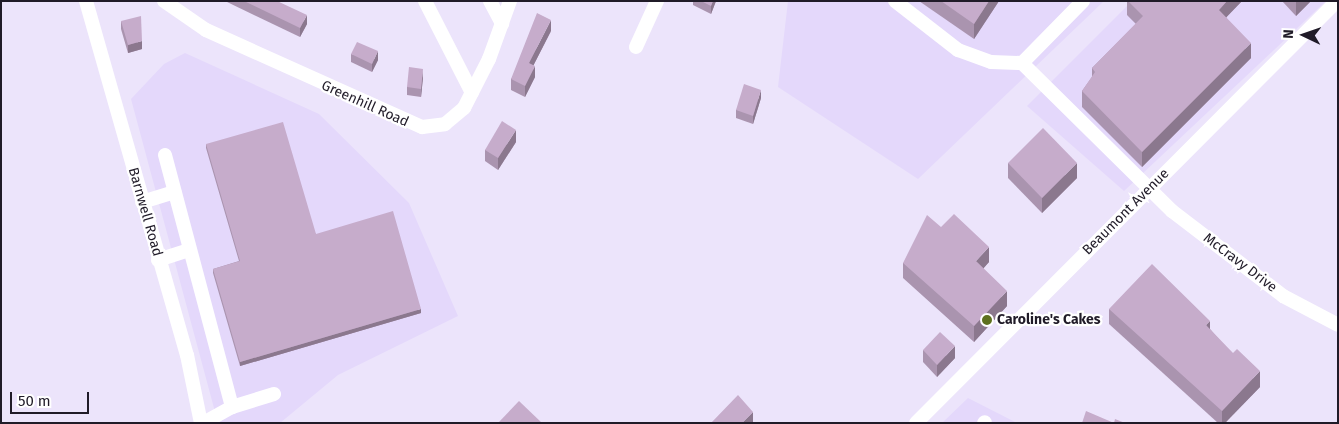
<!DOCTYPE html>
<style>
body{margin:0}
#map{position:relative;width:1339px;height:424px;overflow:hidden;background:#ece4fb;font-family:"Fira Sans",sans-serif}
div>[style]{position:absolute}
.built>*{inset:0;background:#e4d8fb}
.minor>*{height:14px;margin:-7px;padding:0 7px;transform-origin:7px;border-radius:7px;background:#fff}
.wall>*{inset:0;background:#aa94af}
.shaded-wall>*{inset:0;background:#8b788e}
.building>*{inset:0;background:#c6accb}
.dots>*{width:14px;height:14px;translate:-50% -50%;box-sizing:border-box;border:2px solid #fff;border-radius:50%}
span{translate:-50% -50%;white-space:nowrap;text-align:center;line-height:1.15;-webkit-text-stroke:4.5px #fff;paint-order:stroke}
.street-label{font-size:14px;color:#201b28}
.poi-label{font-size:14px;color:#201b28;font-weight:700}
.left{translate:0 -50%;text-align:left}
.frame{position:absolute;inset:0;border:2px solid #201b28;pointer-events:none}
.north{position:absolute;left:1279px;top:10px;width:50px;height:50px;-webkit-text-stroke:4px #fff;paint-order:stroke;rotate:273deg;font-size:14px;font-weight:700;line-height:20px;text-align:center;color:#201b28}
.north::after{content:'';display:block;margin:auto;width:18px;height:22px;background:#201b28;clip-path:polygon(50% 0,100% 100%,50% 72%,0 100%)}
.scale{position:absolute;left:10px;top:392px;width:79px;height:22px;box-sizing:border-box;border:2px solid #201b28;border-top:0;padding-left:6px;font-size:15px;line-height:18px;white-space:nowrap;color:#201b28;-webkit-text-stroke:4px #fff;paint-order:stroke}
</style>
<div id="map">
<div class="built">
<div style="clip-path:polygon(788px 1px,1104px 1px,918px 179px,778px 87px)"></div>
<div style="clip-path:polygon(1132px 1px,1326px 1px,1124px 191px,1027px 106px)"></div>
<div style="clip-path:polygon(185px 53px,319px 114px,409px 203px,458px 316px,338px 375px,280px 423px,218px 423px,131px 99px,164px 64px)"></div>
<div style="clip-path:polygon(968px 398px,1017px 423px,942px 423px)"></div>
</div>
<div class="minor">
<div style="left:86px;top:1px;width:368px;rotate:74.1deg"></div>
<div style="left:187px;top:355px;width:69px;rotate:78.4deg"></div>
<div style="left:164px;top:1px;width:51px;rotate:34.6deg"></div>
<div style="left:206px;top:30px;width:237px;rotate:24.2deg"></div>
<div style="left:422px;top:127px;width:23px;rotate:-7deg"></div>
<div style="left:445px;top:124px;width:25px;rotate:-40deg"></div>
<div style="left:464px;top:108px;width:55px;rotate:-63deg"></div>
<div style="left:489px;top:59px;width:62px;rotate:-70.1deg"></div>
<div style="left:425px;top:1px;width:103px;rotate:62.9deg"></div>
<div style="left:490px;top:1px;width:26px;rotate:62deg"></div>
<div style="left:895px;top:1px;width:80px;rotate:37.9deg"></div>
<div style="left:958px;top:50px;width:35px;rotate:20deg"></div>
<div style="left:991px;top:62px;width:31px;rotate:2deg"></div>
<div style="left:1083px;top:1px;width:87px;rotate:134.5deg"></div>
<div style="left:1022px;top:63px;width:211px;rotate:44.6deg"></div>
<div style="left:1172px;top:211px;width:140px;rotate:37.4deg"></div>
<div style="left:1283px;top:296px;width:62px;rotate:27.8deg"></div>
<div style="left:636px;top:47px;width:51px;rotate:-65.5deg"></div>
<div style="left:165px;top:155px;width:261px;rotate:75.1deg"></div>
<div style="left:232px;top:407px;width:33px;rotate:151deg"></div>
<div style="left:142px;top:202px;width:34px;rotate:-17deg"></div>
<div style="left:158px;top:260px;width:33px;rotate:-18deg"></div>
<div style="left:232px;top:407px;width:44px;rotate:-17.2deg"></div>
<div style="left:916px;top:423px;width:596px;rotate:-45.07deg"></div>
<div style="left:984px;top:423px;width:1px;rotate:-45deg"></div>
</div>
<div class="wall">
<div style="clip-path:polygon(225px 1px,277px 1px,307px 24px,300px 37px)"></div>
<div style="clip-path:polygon(693px 1px,716px 1px,711px 14px,693px 5px)"></div>
<div style="clip-path:polygon(919px 1px,999px 1px,974px 39px)"></div>
<div style="clip-path:polygon(1127px 1px,1242px 1px,1226px 17px,1251px 58px,1142px 167px,1082px 107px,1082px 91px,1092px 77px,1092px 68px,1136px 24px,1127px 15px)"></div>
<div style="clip-path:polygon(1282px 1px,1311px 1px,1296px 16px)"></div>
<div style="clip-path:polygon(121px 21px,142px 49px,128px 53px,121px 29px)"></div>
<div style="clip-path:polygon(551px 31px,533px 66px,535px 77px,525px 97px,511px 90px,511px 79px)"></div>
<div style="clip-path:polygon(351px 54px,378px 60px,372px 72px,351px 62px)"></div>
<div style="clip-path:polygon(423px 77px,421px 97px,407px 95px,407px 87px)"></div>
<div style="clip-path:polygon(761px 98px,753px 124px,736px 118px,736px 110px)"></div>
<div style="clip-path:polygon(516px 142px,498px 170px,485px 161px,485px 150px)"></div>
<div style="clip-path:polygon(206px 144px,316px 234px,421px 313px,240px 366px,213px 273px,213px 269px,239px 261px,206px 148px)"></div>
<div style="clip-path:polygon(1008px 163px,1077px 178px,1042px 213px,1008px 178px)"></div>
<div style="clip-path:polygon(989px 262px,983px 268px,1007px 306px,974px 342px,903px 278px,903px 263px)"></div>
<div style="clip-path:polygon(1109px 309px,1210px 329px,1260px 387px,1225px 423px,1218px 423px,1109px 324px)"></div>
<div style="clip-path:polygon(923px 350px,955px 358px,937px 377px,923px 362px)"></div>
</div>
<div class="shaded-wall">
<div style="clip-path:polygon(713px 1px,716px 1px,711px 14px,711px 6px)"></div>
<div style="clip-path:polygon(989px 1px,999px 1px,974px 39px,974px 24px)"></div>
<div style="clip-path:polygon(1227px 1px,1242px 1px,1219px 25px,1219px 10px)"></div>
<div style="clip-path:polygon(1296px 1px,1311px 1px,1296px 16px)"></div>
<div style="clip-path:polygon(307px 15px,307px 24px,300px 37px,300px 28px)"></div>
<div style="clip-path:polygon(551px 20px,551px 31px,529px 74px,529px 63px)"></div>
<div style="clip-path:polygon(142px 41px,142px 49px,128px 53px,128px 45px)"></div>
<div style="clip-path:polygon(1251px 43px,1251px 58px,1142px 167px,1142px 152px)"></div>
<div style="clip-path:polygon(378px 51px,378px 60px,372px 72px,372px 64px)"></div>
<div style="clip-path:polygon(535px 66px,535px 77px,525px 97px,525px 86px)"></div>
<div style="clip-path:polygon(423px 69px,423px 77px,421px 97px,421px 89px)"></div>
<div style="clip-path:polygon(761px 90px,761px 98px,753px 124px,753px 116px)"></div>
<div style="clip-path:polygon(516px 130px,516px 142px,498px 170px,498px 158px)"></div>
<div style="clip-path:polygon(1077px 163px,1077px 178px,1042px 213px,1042px 198px)"></div>
<div style="clip-path:polygon(989px 247px,989px 262px,976px 277px,976px 261px)"></div>
<div style="clip-path:polygon(1007px 291px,1007px 306px,974px 342px,974px 326px)"></div>
<div style="clip-path:polygon(421px 309px,421px 313px,240px 366px,240px 362px)"></div>
<div style="clip-path:polygon(1210px 321px,1210px 336px,1206px 325px)"></div>
<div style="clip-path:polygon(955px 346px,955px 358px,937px 377px,937px 365px)"></div>
<div style="clip-path:polygon(1260px 371px,1260px 387px,1225px 423px,1222px 423px,1222px 411px)"></div>
<div style="clip-path:polygon(753px 412px,753px 423px,743px 423px,743px 422px)"></div>
</div>
<div class="building">
<div style="clip-path:polygon(244px 1px,277px 1px,307px 15px,300px 28px)"></div>
<div style="clip-path:polygon(701px 1px,713px 1px,711px 6px)"></div>
<div style="clip-path:polygon(941px 1px,989px 1px,974px 24px)"></div>
<div style="clip-path:polygon(1128px 1px,1227px 1px,1219px 10px,1251px 43px,1142px 152px,1082px 91px,1095px 72px,1092px 68px,1143px 16px)"></div>
<div style="clip-path:polygon(537px 13px,551px 20px,529px 63px,535px 66px,525px 86px,511px 79px)"></div>
<div style="clip-path:polygon(141px 16px,142px 41px,128px 45px,121px 21px)"></div>
<div style="clip-path:polygon(357px 42px,378px 51px,372px 64px,351px 54px)"></div>
<div style="clip-path:polygon(409px 67px,423px 69px,421px 89px,407px 87px)"></div>
<div style="clip-path:polygon(744px 84px,761px 90px,753px 116px,736px 110px)"></div>
<div style="clip-path:polygon(502px 121px,516px 130px,498px 158px,485px 150px)"></div>
<div style="clip-path:polygon(283px 122px,316px 234px,393px 211px,421px 309px,240px 362px,213px 269px,240px 261px,206px 144px)"></div>
<div style="clip-path:polygon(1043px 128px,1077px 163px,1042px 198px,1008px 163px)"></div>
<div style="clip-path:polygon(954px 214px,989px 247px,976px 261px,1007px 291px,974px 326px,903px 263px,927px 215px,941px 227px)"></div>
<div style="clip-path:polygon(1152px 264px,1210px 321px,1206px 325px,1233px 353px,1237px 349px,1260px 371px,1222px 411px,1109px 309px)"></div>
<div style="clip-path:polygon(940px 332px,955px 346px,937px 365px,923px 350px)"></div>
<div style="clip-path:polygon(738px 395px,753px 412px,743px 422px,745px 423px,711px 423px)"></div>
<div style="clip-path:polygon(519px 401px,542px 423px,498px 423px)"></div>
<div style="clip-path:polygon(1086px 411px,1114px 423px,1115px 419px,1125px 423px,1082px 423px)"></div>
</div>
<div class="dots">
<div style="left:987px;top:320px;background:#5d701e"></div>
</div>
<div class="street-label">
<span style="left:365px;top:104px;rotate:24deg">Greenhill Road</span>
<span style="left:145px;top:212px;rotate:74deg">Barnwell Road</span>
<span style="left:1126px;top:212px;rotate:-45deg">Beaumont Avenue</span>
<span style="left:1240px;top:263px;rotate:37deg">McCravy Drive</span>
</div>
<div class="poi-label">
<span class="left" style="left:997px;top:320px">Caroline's Cakes</span>
</div>
<div class="frame"></div>
<div class="north">N</div>
<div class="scale">50 m</div>
</div>
